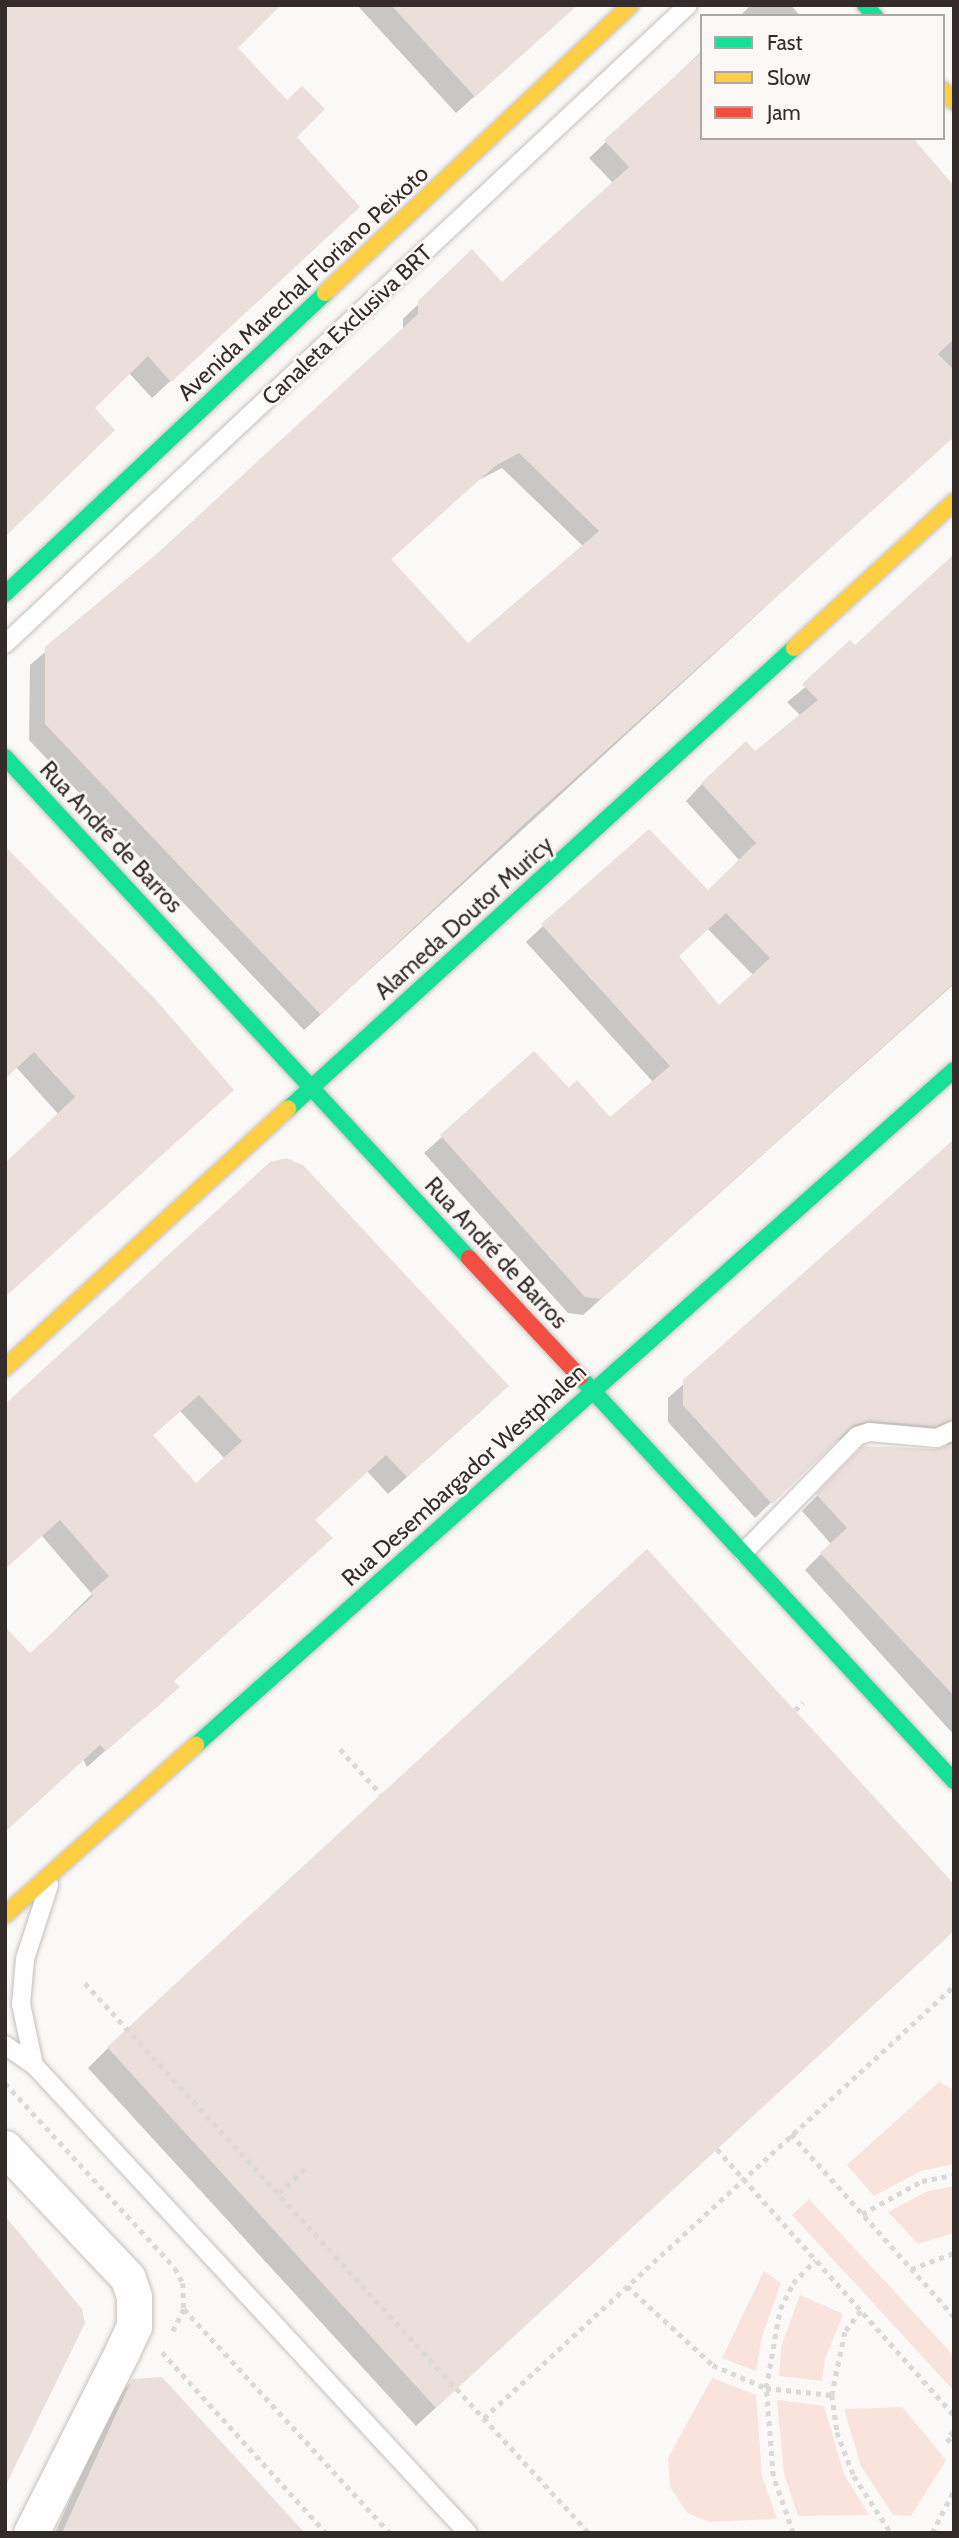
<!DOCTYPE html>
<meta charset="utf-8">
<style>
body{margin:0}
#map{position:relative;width:959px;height:2538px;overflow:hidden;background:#fbf9f7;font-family:Cabin,sans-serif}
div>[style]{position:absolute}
.green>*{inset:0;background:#f8e4dc}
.shadow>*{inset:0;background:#0003}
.building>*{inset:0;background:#eadfdb}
.path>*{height:4.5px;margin-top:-2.25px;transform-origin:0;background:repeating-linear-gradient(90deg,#dbdad9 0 5px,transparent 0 10px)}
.roads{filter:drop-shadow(0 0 2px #c5c0bd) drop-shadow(0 0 2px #c5c0bd)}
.lane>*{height:18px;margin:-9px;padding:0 9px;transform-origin:9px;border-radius:9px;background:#fefefe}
.street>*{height:35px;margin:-17.5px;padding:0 17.5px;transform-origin:17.5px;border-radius:17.5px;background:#fefefe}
.fast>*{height:16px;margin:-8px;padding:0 8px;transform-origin:8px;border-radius:8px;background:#16e098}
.slow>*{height:16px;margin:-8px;padding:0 8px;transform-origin:8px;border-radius:8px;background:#ffcf43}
.jam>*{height:16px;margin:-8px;padding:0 8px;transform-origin:8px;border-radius:8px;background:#f24e42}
span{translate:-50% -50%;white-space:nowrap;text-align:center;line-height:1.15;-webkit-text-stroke:5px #fcf8f6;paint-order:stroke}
.street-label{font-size:23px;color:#342c2a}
.frame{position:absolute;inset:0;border:7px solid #342c2a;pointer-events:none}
.legend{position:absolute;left:700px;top:14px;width:245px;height:126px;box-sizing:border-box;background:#fcf8f6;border:2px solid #aca6a4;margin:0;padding:9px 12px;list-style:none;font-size:21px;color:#342c2a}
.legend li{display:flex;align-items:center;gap:14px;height:35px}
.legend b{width:35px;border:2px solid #aca6a4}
</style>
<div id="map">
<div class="green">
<div style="clip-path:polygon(939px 2082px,954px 2090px,954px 2164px,921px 2171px,874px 2196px,847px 2165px)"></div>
<div style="clip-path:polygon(954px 2186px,954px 2233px,918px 2244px,888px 2212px,928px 2191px)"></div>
<div style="clip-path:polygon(809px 2199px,954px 2356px,954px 2391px,792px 2215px)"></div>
<div style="clip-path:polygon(764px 2271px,781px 2283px,762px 2337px,756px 2371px,722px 2358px)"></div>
<div style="clip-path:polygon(800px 2295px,843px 2314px,825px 2359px,822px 2381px,779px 2376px,781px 2347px)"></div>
<div style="clip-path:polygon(712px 2378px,756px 2395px,762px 2476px,777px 2519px,710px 2522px,687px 2513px,670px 2487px,668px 2458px)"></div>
<div style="clip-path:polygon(777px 2400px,824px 2406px,844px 2474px,869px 2515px,798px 2516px,784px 2474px)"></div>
<div style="clip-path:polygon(902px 2407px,946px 2460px,911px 2516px,893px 2515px,861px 2466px,844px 2409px)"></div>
</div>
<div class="shadow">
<div style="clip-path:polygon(357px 5px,576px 5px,456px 113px)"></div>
<div style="clip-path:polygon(751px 5px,791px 5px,800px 16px,740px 16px)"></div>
<div style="clip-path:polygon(236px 48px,295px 137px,339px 225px,152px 398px,129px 373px,93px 408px,5px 533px)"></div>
<div style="clip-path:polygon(evenodd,702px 51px,702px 138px,954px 189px,954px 434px,304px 1030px,29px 740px,30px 665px,163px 551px,403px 331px,403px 319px,472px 252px,502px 285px,614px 184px,589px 158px,702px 51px,502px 468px,584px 547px,468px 646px,390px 560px,477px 481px,502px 468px)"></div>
<div style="clip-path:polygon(evenodd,954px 557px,954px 984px,583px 1315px,568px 1313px,424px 1153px,534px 1054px,569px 1090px,610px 1120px,653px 1082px,526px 942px,543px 926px,708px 892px,740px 861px,686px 801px,702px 784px,755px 753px,801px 716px,787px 702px,855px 647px,954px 557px,708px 929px,753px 975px,719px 1008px,677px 957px,708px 929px)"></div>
<div style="clip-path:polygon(5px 849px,153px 1000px,5px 1296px,59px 1115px,16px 1067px)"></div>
<div style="clip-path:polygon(954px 1141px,954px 1735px,805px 1570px,831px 1544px,802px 1511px,864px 1448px,942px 1450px,947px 1448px,945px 1437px,853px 1436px,835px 1441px,755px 1518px,668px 1422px,668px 1398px)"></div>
<div style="clip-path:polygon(evenodd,271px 1164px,489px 1404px,388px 1494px,367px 1471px,314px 1520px,173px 1682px,177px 1687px,87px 1767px,30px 1655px,92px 1594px,42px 1536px,271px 1164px,180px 1411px,225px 1459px,196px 1486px,152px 1436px,180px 1411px)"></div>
<div style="clip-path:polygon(954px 1930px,416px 2426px,88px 2068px,108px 2048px)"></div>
<div style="clip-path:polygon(132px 2381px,302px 2533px,55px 2533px,115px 2399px)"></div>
</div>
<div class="building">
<div style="clip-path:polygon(5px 5px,281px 5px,238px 48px,287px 100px,302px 86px,325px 109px,297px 137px,360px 207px,171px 382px,148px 356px,95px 408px,115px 430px,5px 537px)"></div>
<div style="clip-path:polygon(391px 5px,578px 5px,475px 97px)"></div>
<div style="clip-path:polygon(evenodd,702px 52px,702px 138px,913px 138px,954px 186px,954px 339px,938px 354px,954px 370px,954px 437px,523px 825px,321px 1015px,45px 724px,45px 647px,161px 550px,418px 314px,418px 301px,472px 249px,502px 282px,629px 167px,604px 140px,702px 52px,519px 453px,599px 531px,468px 643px,391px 559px,495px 466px,519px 453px)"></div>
<div style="clip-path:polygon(evenodd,954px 554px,954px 983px,601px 1299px,585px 1297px,440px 1135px,534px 1051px,569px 1088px,577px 1080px,610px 1117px,670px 1066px,541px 924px,649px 829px,708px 890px,756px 843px,701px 783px,746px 741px,755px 751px,818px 700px,802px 684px,850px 640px,855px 645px,954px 554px,726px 913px,770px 958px,719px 1005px,679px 956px,726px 913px)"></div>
<div style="clip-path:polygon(5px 846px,155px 999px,234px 1090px,5px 1297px,5px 1163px,75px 1097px,34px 1052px,5px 1079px)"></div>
<div style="clip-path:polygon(954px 1139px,954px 1419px,935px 1426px,870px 1421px,853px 1425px,772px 1504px,683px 1405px,683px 1380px)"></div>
<div style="clip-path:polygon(evenodd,286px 1158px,303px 1165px,509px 1386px,407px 1477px,386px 1455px,315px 1520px,333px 1538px,174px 1681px,180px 1687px,106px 1751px,100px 1745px,5px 1832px,5px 1627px,30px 1653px,93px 1596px,90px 1593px,109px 1576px,60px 1520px,5px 1569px,5px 1404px,270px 1162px,286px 1158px,199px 1395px,242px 1441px,196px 1483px,153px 1435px,199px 1395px)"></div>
<div style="clip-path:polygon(954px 1443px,954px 1696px,820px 1553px,847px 1528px,816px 1494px,863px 1446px,936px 1449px)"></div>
<div style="clip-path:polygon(647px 1549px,954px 1884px,954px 1931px,436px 2408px,107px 2047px)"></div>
<div style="clip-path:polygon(5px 2216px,82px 2309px,85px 2323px,5px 2487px)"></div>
<div style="clip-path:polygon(162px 2377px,204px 2423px,305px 2533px,62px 2533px,132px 2379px)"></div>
</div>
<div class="path">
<div style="left:795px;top:1710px;width:11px;rotate:-45deg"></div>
<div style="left:340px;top:1749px;width:61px;rotate:47.7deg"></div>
<div style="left:85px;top:1983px;width:746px;rotate:47.5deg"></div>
<div style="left:5px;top:2083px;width:251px;rotate:47.4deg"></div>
<div style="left:175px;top:2268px;width:17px;rotate:62deg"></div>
<div style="left:183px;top:2283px;width:26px;rotate:88deg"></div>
<div style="left:184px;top:2309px;width:30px;rotate:116deg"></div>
<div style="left:791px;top:2134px;width:244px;rotate:48.2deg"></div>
<div style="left:717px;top:2149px;width:356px;rotate:48.3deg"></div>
<div style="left:279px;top:2193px;width:35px;rotate:-44deg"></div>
<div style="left:862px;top:2214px;width:68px;rotate:-28.8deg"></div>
<div style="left:922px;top:2181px;width:33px;rotate:-11deg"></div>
<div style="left:911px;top:2269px;width:46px;rotate:-20.4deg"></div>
<div style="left:627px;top:2286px;width:117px;rotate:42.6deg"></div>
<div style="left:713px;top:2365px;width:58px;rotate:23.5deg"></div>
<div style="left:766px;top:2388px;width:65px;rotate:6.1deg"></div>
<div style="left:184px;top:2309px;width:304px;rotate:47.4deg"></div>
<div style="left:861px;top:2311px;width:26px;rotate:127deg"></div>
<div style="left:845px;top:2332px;width:64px;rotate:101.7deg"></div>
<div style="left:832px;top:2395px;width:37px;rotate:82deg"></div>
<div style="left:837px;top:2432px;width:47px;rotate:68.9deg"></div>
<div style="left:854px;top:2476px;width:68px;rotate:57deg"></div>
<div style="left:162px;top:2352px;width:244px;rotate:47.8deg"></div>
<div style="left:484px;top:2418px;width:638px;rotate:-42.59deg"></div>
<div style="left:954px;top:2432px;width:9px;rotate:139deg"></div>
<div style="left:947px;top:2438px;width:11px;rotate:49deg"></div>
<div style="left:793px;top:2533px;width:60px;rotate:-109.3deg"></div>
<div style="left:773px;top:2476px;width:88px;rotate:-94.5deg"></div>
<div style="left:766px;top:2388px;width:80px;rotate:-80deg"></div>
<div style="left:780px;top:2309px;width:29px;rotate:-63deg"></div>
<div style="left:793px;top:2283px;width:32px;rotate:-46deg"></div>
<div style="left:932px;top:2533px;width:48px;rotate:-62.9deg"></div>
</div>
<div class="roads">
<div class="lane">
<div style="left:5px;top:644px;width:935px;rotate:-43.09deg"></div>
<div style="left:743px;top:1553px;width:163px;rotate:-45.7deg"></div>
<div style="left:857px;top:1436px;width:13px;rotate:-18deg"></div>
<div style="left:869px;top:1432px;width:68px;rotate:5deg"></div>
<div style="left:937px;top:1438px;width:19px;rotate:-25deg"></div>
<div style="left:5px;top:2045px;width:35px;rotate:35deg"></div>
<div style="left:34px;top:2065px;width:638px;rotate:47.16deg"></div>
<div style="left:34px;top:2065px;width:62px;rotate:-102deg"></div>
<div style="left:21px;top:2004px;width:45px;rotate:-84.9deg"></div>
<div style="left:25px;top:1959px;width:78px;rotate:-72deg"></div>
</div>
<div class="street">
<div style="left:5px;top:2148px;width:179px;rotate:46.6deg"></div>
<div style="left:128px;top:2278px;width:20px;rotate:72deg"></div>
<div style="left:134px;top:2297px;width:29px;rotate:90deg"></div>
<div style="left:134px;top:2326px;width:26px;rotate:115deg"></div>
<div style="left:123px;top:2350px;width:205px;rotate:116.7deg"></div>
</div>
<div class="fast">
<div style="left:865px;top:5px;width:15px;rotate:48deg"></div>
<div style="left:5px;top:594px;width:439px;rotate:-43.2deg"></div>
<div style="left:5px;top:757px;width:683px;rotate:47.2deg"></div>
<div style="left:288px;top:1109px;width:685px;rotate:-42.34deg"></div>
<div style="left:580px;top:1377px;width:551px;rotate:47.21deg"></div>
<div style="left:196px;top:1745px;width:1015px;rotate:-41.69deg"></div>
</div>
<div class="slow">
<div style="left:943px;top:90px;width:16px;rotate:47deg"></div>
<div style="left:325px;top:293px;width:420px;rotate:-43.3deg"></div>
<div style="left:794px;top:648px;width:217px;rotate:-42.4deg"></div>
<div style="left:5px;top:1368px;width:384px;rotate:-42.5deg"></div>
<div style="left:5px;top:1915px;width:256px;rotate:-41.7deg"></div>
</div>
<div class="jam">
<div style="left:469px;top:1258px;width:163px;rotate:47deg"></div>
</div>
</div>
<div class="street-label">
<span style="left:303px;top:283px;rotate:-43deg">Avenida Marechal Floriano Peixoto</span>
<span style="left:347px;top:325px;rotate:-43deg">Canaleta Exclusiva BRT</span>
<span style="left:111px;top:837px;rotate:47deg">Rua André de Barros</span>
<span style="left:464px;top:918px;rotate:-42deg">Alameda Doutor Muricy</span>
<span style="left:496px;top:1253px;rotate:47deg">Rua André de Barros</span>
<span style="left:464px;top:1475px;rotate:-42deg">Rua Desembargador Westphalen</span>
</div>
<div class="frame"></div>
<ul class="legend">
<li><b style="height:9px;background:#16e098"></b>Fast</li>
<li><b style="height:9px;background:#ffcf43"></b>Slow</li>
<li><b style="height:9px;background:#f24e42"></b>Jam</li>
</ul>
</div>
